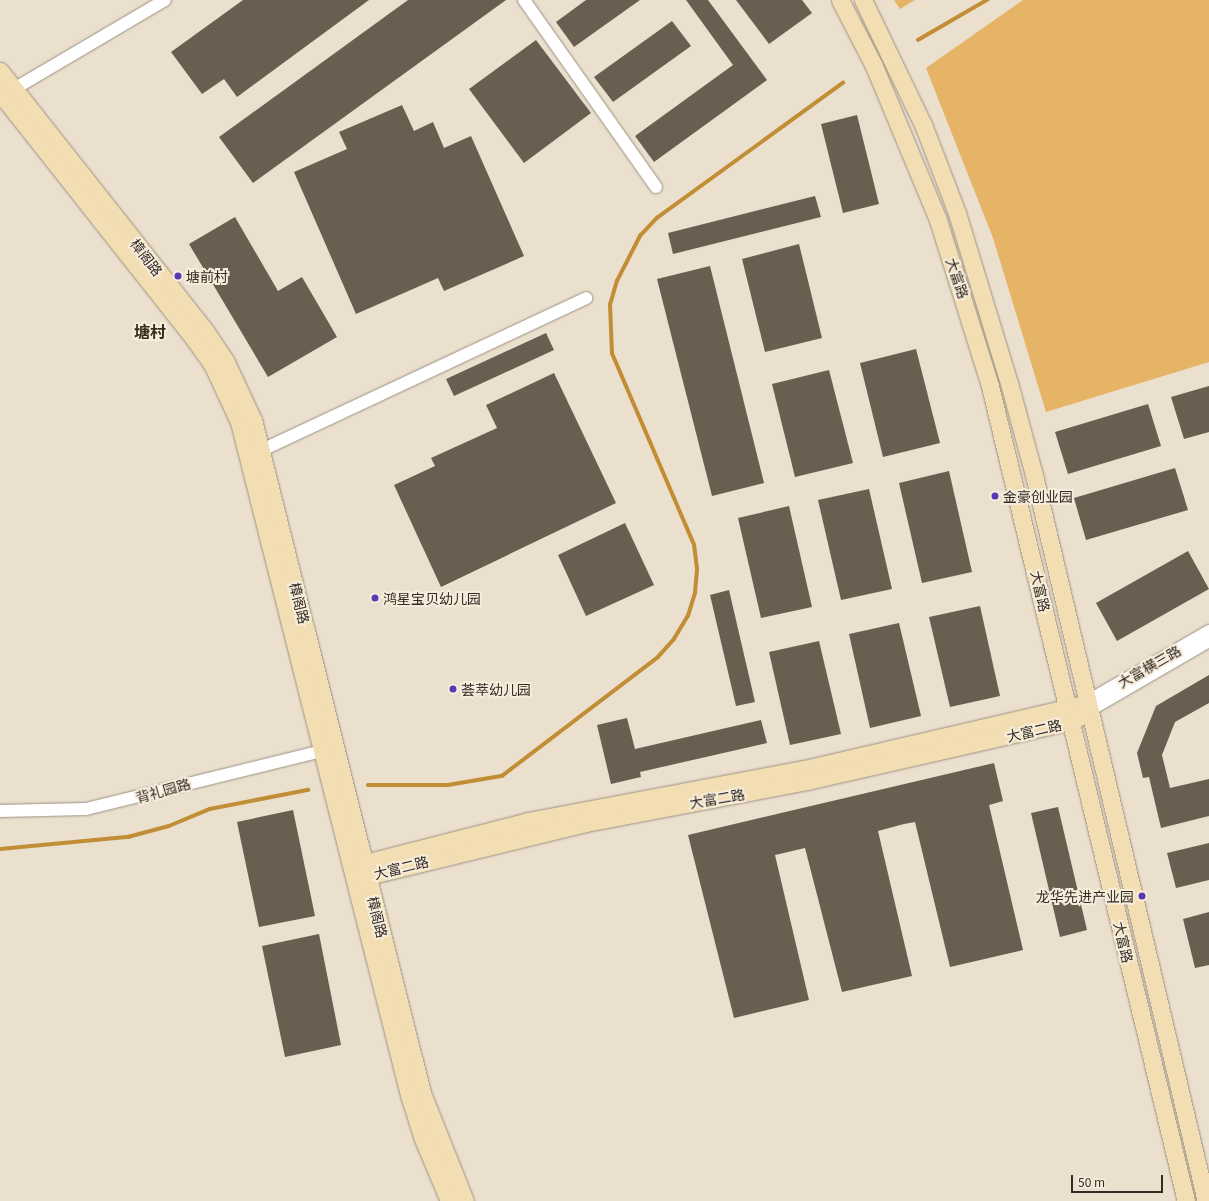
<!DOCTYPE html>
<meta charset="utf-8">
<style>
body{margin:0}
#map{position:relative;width:1209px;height:1201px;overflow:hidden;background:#ebdfce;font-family:Georgia,"Noto Sans SC",serif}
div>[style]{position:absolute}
.green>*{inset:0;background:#e6b466}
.stream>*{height:3.5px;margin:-1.75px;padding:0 1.75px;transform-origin:1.75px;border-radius:1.75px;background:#c18e36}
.building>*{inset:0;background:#695e50}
.roads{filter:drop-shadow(0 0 1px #9d9282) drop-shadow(0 0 1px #9d9282)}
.street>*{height:12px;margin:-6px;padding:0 6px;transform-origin:6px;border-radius:6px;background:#fff}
.secondary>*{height:17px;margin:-8.5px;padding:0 8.5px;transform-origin:8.5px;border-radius:8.5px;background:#f2deb2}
.dots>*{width:11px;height:11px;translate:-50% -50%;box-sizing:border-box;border:2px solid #f8ecdb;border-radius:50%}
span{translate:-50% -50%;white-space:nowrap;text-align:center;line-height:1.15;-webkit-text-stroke:4px #f8ecdb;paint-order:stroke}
.street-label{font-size:14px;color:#312c26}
.poi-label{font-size:14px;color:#312c26}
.left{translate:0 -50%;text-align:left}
.right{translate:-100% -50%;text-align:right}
.quarter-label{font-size:16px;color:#352c1e;font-weight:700}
.scale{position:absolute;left:1071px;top:1175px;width:92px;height:18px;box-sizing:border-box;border:2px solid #312c26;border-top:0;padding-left:5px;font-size:12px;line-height:14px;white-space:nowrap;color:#312c26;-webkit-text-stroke:3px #f8ecdb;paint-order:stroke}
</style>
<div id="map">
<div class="green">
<div style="clip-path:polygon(894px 0,915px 0,900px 9px)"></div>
<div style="clip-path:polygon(1023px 0,1209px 0,1209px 362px,1046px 412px,993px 238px,926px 68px)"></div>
</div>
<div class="stream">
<div style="left:918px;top:40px;width:80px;rotate:-30.1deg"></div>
<div style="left:368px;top:785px;width:80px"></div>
<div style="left:448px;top:785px;width:55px;rotate:-9.5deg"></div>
<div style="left:502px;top:776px;width:196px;rotate:-37.3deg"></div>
<div style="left:658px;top:657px;width:24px;rotate:-48deg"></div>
<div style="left:674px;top:639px;width:27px;rotate:-59deg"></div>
<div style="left:688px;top:616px;width:24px;rotate:-73deg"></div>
<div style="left:695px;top:593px;width:24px;rotate:-85deg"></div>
<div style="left:697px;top:569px;width:24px;rotate:-97deg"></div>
<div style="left:694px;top:545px;width:208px;rotate:-113.2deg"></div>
<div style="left:612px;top:354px;width:49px;rotate:-92.3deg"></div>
<div style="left:610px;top:305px;width:25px;rotate:-74deg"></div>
<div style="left:617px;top:281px;width:51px;rotate:-62.9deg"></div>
<div style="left:640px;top:236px;width:25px;rotate:-47deg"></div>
<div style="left:657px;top:218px;width:230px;rotate:-36deg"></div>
<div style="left:0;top:849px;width:129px;rotate:-5.4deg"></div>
<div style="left:128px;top:837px;width:42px;rotate:-15deg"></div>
<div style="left:169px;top:826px;width:44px;rotate:-22.5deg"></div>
<div style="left:210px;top:809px;width:100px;rotate:-11deg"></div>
</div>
<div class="building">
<div style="clip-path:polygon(243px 0,369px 0,237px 97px,224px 79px,202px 94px,171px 52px)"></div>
<div style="clip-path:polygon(408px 0,506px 0,253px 183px,219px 137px)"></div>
<div style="clip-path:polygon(586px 0,640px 0,574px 47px,556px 22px)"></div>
<div style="clip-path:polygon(686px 0,708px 0,767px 80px,654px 162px,635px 136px,733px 65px)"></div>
<div style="clip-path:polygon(736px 0,802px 0,812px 13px,769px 44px)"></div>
<div style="clip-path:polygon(672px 21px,691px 46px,613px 102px,594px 77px)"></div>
<div style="clip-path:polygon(536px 40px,591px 113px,524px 163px,469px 89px)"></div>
<div style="clip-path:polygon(402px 105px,414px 131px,433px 122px,444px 148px,471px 136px,524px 256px,444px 291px,438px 278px,356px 314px,294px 172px,347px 149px,339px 132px)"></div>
<div style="clip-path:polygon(857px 115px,879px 204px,843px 213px,821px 124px)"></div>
<div style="clip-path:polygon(815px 196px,821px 217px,673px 254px,668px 233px)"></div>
<div style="clip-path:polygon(235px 217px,278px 291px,302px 277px,337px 337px,268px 377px,189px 244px)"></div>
<div style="clip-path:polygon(799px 244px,822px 338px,765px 352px,742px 259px)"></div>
<div style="clip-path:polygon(710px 266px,764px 483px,712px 496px,657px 279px)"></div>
<div style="clip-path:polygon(546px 333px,554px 350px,454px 396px,446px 379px)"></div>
<div style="clip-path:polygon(916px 349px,940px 443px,883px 457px,860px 363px)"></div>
<div style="clip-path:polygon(829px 370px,853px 463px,795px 477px,772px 384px)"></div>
<div style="clip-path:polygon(554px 373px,616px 503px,441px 587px,394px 485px,435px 466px,431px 458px,497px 428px,486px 405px)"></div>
<div style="clip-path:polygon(1209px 386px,1209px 432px,1184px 439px,1171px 397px)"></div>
<div style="clip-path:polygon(1148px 404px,1161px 446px,1068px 474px,1055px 432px)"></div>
<div style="clip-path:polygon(1175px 468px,1188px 510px,1086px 540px,1074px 498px)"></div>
<div style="clip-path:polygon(949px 471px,972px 572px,922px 583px,899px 483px)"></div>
<div style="clip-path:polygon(869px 489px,892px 589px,841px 600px,818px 500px)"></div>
<div style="clip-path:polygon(789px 506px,812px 607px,761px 618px,738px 518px)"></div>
<div style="clip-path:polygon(625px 523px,654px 585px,586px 616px,558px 555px)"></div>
<div style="clip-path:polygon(1188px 551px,1209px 589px,1117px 641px,1096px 603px)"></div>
<div style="clip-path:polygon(729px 590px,755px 702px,736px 706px,710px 595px)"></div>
<div style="clip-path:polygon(980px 606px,1000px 696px,950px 707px,929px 617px)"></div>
<div style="clip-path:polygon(899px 623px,921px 716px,870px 728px,849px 634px)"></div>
<div style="clip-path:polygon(819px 641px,841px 734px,790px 745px,769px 652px)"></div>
<div style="clip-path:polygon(1209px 675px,1209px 703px,1175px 722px,1162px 755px,1170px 788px,1209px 779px,1209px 816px,1161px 828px,1149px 777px,1143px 778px,1137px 753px,1156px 706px)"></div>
<div style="clip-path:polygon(627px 718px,635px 749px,761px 720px,767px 743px,640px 772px,641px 777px,611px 784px,597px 725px)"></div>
<div style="clip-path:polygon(994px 763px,1003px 801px,989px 805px,1023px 950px,950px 967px,915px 822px,904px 824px,878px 831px,912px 976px,842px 992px,805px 848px,775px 855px,809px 1000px,734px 1018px,688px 835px)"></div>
<div style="clip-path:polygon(1058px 807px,1087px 930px,1060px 937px,1031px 813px)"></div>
<div style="clip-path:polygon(293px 810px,315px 916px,259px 927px,237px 822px)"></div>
<div style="clip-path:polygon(1209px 843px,1209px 880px,1176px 888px,1167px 853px)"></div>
<div style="clip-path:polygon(1209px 912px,1209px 965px,1195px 968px,1183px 919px)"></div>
<div style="clip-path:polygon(319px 934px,341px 1045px,285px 1057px,262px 946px)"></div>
</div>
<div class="roads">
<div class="street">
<div style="left:524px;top:0;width:229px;rotate:54.8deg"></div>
<div style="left:14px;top:89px;width:175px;rotate:-30.5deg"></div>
<div style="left:262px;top:450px;width:358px;rotate:-25.1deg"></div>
<div style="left:1088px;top:701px;width:140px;rotate:-30deg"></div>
<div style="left:1090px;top:710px;width:138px;rotate:-30.1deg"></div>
<div style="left:0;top:811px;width:86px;rotate:-1.3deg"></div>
<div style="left:86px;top:809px;width:244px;rotate:-13.8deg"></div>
</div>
<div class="secondary">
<div style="left:840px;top:0;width:74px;rotate:62.7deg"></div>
<div style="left:874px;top:66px;width:167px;rotate:67.4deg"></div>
<div style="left:938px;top:220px;width:174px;rotate:72.6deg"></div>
<div style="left:990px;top:386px;width:838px;rotate:76.48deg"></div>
<div style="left:863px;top:0;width:141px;rotate:64.3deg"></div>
<div style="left:924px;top:127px;width:92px;rotate:69deg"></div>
<div style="left:957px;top:213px;width:178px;rotate:73deg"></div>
<div style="left:1009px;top:383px;width:99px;rotate:74.8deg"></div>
<div style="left:1035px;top:479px;width:742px;rotate:76.68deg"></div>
<div style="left:0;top:71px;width:333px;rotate:51.7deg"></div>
<div style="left:206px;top:332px;width:34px;rotate:56deg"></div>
<div style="left:225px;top:360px;width:66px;rotate:65deg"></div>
<div style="left:253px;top:420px;width:694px;rotate:75.9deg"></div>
<div style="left:422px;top:1093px;width:116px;rotate:68.3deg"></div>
<div style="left:0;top:93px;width:315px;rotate:51.7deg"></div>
<div style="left:195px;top:340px;width:32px;rotate:55deg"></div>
<div style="left:213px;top:366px;width:62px;rotate:65.1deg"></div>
<div style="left:239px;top:422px;width:694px;rotate:75.82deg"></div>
<div style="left:409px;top:1095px;width:46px;rotate:72.3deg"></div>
<div style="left:423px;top:1139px;width:67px;rotate:67.2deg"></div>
<div style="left:357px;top:870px;width:11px;rotate:-41deg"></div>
<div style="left:365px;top:863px;width:168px;rotate:-14.4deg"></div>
<div style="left:528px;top:821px;width:281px;rotate:-10.7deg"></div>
<div style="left:804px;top:769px;width:282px;rotate:-13.1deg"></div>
<div style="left:358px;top:874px;width:10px;rotate:11deg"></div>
<div style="left:368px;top:876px;width:223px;rotate:-13.7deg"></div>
<div style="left:585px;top:823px;width:226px;rotate:-10.7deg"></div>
<div style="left:807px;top:781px;width:272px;rotate:-12.8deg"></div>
<div style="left:1072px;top:721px;width:10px;rotate:-29deg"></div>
</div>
</div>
<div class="dots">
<div style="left:178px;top:276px;background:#553bb3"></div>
<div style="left:995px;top:496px;background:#553bb3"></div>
<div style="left:375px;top:598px;background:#553bb3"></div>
<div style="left:453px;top:689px;background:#553bb3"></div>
<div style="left:1142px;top:896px;background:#553bb3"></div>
</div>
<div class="street-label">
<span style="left:147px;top:257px;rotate:52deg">樟阁路</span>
<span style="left:958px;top:278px;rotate:71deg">大富路</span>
<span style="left:1041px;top:591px;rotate:77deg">大富路</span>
<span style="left:300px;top:603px;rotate:76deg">樟阁路</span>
<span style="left:1149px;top:666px;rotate:-30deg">大富横三路</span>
<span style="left:1034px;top:730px;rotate:-13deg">大富二路</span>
<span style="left:163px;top:790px;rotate:-16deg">背礼园路</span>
<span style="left:717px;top:798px;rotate:-10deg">大富二路</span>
<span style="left:401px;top:867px;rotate:-14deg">大富二路</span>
<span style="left:378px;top:917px;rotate:76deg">樟阁路</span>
<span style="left:1124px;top:942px;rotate:77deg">大富路</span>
</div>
<div class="poi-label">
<span class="left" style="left:186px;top:276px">塘前村</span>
<span class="left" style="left:1003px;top:496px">金豪创业园</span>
<span class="left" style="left:383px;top:598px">鸿星宝贝幼儿园</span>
<span class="left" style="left:461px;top:689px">荟萃幼儿园</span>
<span class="right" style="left:1134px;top:896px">龙华先进产业园</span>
</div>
<div class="quarter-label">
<span style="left:150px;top:331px">塘村</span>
</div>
<div class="scale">50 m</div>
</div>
